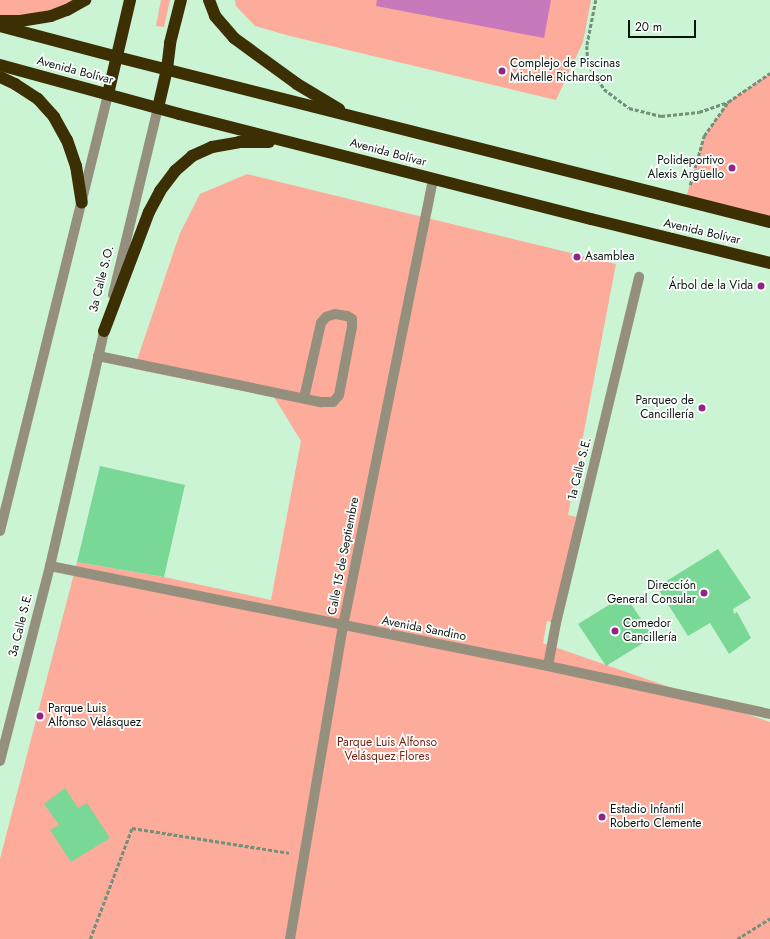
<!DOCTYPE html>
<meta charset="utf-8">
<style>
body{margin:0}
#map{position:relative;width:770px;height:939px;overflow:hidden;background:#caf4d4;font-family:Jost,sans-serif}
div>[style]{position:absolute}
.green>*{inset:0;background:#fdab9a}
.water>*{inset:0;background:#c679bb}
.building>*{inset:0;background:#7ad897}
.path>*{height:2.5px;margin-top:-1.25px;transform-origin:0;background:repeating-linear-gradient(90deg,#72907a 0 4px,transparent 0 6px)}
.minor>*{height:10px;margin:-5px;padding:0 5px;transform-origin:5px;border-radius:5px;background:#95907d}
.highway>*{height:12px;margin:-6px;padding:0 6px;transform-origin:6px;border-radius:6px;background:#3c2f03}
.dots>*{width:11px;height:11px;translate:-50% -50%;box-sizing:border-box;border:2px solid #fff;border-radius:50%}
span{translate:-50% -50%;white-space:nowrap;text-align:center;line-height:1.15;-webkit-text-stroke:3.5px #fff;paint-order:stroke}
.poi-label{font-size:12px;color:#07160c}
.left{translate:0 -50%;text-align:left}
.right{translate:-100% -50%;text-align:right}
.street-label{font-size:12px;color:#07160c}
.park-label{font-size:12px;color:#761d0d}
.scale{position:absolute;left:628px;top:20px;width:68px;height:18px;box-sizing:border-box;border:2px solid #07160c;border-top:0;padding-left:5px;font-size:12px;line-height:14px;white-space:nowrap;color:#07160c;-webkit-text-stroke:3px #fff;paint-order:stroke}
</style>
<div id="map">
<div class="green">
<div style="clip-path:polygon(0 0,85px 0,81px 3px,0 21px)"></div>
<div style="clip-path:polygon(161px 0,170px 0,164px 27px,156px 26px)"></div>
<div style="clip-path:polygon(235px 0,591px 0,583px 42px,556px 100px,290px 36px,255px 26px,236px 6px)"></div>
<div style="clip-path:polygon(770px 73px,770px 222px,685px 201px,704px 136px,728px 102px)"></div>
<div style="clip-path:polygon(247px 174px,616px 264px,568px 515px,576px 517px,556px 623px,547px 621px,543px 643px,770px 722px,770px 939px,0 939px,0 859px,77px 562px,164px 577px,271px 600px,301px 441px,274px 397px,134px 369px,180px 233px,200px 194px)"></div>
</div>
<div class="water">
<div style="clip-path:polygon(377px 0,551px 0,544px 38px,376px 6px)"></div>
</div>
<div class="building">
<div style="clip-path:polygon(100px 466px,185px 485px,164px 577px,77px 562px)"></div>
<div style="clip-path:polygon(718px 549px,751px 598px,733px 609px,734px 614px,737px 612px,751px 638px,729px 654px,710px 623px,688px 636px,657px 587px)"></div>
<div style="clip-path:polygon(625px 595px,653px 637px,606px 666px,578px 624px)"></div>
<div style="clip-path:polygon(65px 788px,78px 808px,87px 803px,110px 838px,71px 862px,50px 830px,59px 825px,44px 804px)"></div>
</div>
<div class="path">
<div style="left:596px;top:0;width:47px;rotate:101.1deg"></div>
<div style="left:587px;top:46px;width:18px;rotate:87deg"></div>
<div style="left:588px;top:64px;width:30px;rotate:57deg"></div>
<div style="left:604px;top:89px;width:31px;rotate:37deg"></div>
<div style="left:629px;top:108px;width:33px;rotate:14deg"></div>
<div style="left:661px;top:116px;width:38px;rotate:-6deg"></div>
<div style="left:699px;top:112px;width:31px;rotate:-19deg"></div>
<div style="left:690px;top:185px;width:51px;rotate:-74.1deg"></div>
<div style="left:704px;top:136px;width:42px;rotate:-54.8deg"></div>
<div style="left:728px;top:102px;width:51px;rotate:-34.6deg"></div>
<div style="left:90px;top:939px;width:119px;rotate:-69.3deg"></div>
<div style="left:132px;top:828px;width:159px;rotate:9deg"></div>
<div style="left:737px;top:939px;width:39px;rotate:-32deg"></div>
</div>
<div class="minor">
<div style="left:113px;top:295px;width:192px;rotate:-76.5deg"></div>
<div style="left:98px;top:356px;width:228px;rotate:11.7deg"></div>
<div style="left:321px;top:402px;width:12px"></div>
<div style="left:333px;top:402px;width:9px;rotate:-49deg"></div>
<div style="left:339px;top:395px;width:69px;rotate:-79.2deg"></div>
<div style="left:352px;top:327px;width:8px;rotate:-90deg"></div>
<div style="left:352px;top:319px;width:6px;rotate:-149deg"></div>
<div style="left:347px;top:316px;width:12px;rotate:-171deg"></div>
<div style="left:335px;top:314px;width:9px;rotate:162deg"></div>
<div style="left:326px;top:317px;width:8px;rotate:130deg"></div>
<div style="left:321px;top:323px;width:77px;rotate:102.8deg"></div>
<div style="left:0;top:531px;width:450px;rotate:-76.1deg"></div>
<div style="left:50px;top:566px;width:508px;rotate:11.35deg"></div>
<div style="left:548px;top:666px;width:227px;rotate:12.2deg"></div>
<div style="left:548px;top:666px;width:44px;rotate:-79.5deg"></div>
<div style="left:556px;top:623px;width:356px;rotate:-76.5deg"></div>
<div style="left:0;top:761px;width:201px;rotate:-75.6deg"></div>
<div style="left:50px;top:566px;width:248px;rotate:-77deg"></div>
<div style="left:290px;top:939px;width:317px;rotate:-80.4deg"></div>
<div style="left:343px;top:626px;width:456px;rotate:-78.6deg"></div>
</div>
<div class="highway">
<div style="left:209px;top:0;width:17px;rotate:69deg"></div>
<div style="left:215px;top:16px;width:29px;rotate:49deg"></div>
<div style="left:234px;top:38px;width:78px;rotate:36.1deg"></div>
<div style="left:297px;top:84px;width:49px;rotate:30.8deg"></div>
<div style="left:0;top:21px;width:20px"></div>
<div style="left:20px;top:21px;width:31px;rotate:-9deg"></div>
<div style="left:51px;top:16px;width:17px;rotate:-21deg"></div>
<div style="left:67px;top:10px;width:21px;rotate:-29deg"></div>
<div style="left:0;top:26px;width:121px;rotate:14.8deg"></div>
<div style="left:117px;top:57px;width:674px;rotate:14.18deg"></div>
<div style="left:0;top:65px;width:186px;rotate:15.3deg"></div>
<div style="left:179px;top:114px;width:425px;rotate:14.3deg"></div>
<div style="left:591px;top:219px;width:184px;rotate:13.8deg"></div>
<div style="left:0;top:77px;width:17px;rotate:25deg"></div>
<div style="left:15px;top:84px;width:27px;rotate:33deg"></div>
<div style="left:38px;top:99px;width:24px;rotate:48deg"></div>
<div style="left:54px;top:117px;width:26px;rotate:61deg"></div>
<div style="left:67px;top:140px;width:28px;rotate:71deg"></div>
<div style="left:76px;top:166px;width:37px;rotate:81deg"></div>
<div style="left:108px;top:94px;width:97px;rotate:-76.8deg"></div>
<div style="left:158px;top:108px;width:40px;rotate:-77deg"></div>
<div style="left:167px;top:69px;width:26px;rotate:-83deg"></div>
<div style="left:170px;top:43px;width:44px;rotate:-75.7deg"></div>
<div style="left:104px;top:331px;width:127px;rotate:-69.3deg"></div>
<div style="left:149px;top:212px;width:24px;rotate:-62deg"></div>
<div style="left:160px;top:191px;width:25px;rotate:-53deg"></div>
<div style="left:175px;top:171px;width:23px;rotate:-41deg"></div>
<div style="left:192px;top:156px;width:22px;rotate:-24deg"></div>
<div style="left:212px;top:147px;width:27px;rotate:-10deg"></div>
<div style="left:239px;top:142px;width:30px"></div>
</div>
<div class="dots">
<div style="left:502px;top:71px;background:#912486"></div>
<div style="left:732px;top:168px;background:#912486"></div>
<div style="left:577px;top:257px;background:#912486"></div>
<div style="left:761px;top:286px;background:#912486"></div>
<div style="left:702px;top:408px;background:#912486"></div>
<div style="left:704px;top:593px;background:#912486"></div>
<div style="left:615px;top:631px;background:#912486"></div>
<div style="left:40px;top:716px;background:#912486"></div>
<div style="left:602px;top:817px;background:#912486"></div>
</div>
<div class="poi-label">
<span class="left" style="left:510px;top:71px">Complejo de Piscinas<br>Michelle Richardson</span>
<span class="right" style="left:724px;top:168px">Polideportivo<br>Alexis Argüello</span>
<span class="left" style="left:585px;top:257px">Asamblea</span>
<span class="right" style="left:753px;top:286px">Árbol de la Vida</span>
<span class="right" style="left:694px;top:408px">Parqueo de<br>Cancillería</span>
<span class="right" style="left:696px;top:593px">Dirección<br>General Consular</span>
<span class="left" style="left:623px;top:631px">Comedor<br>Cancillería</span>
<span class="left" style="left:48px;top:716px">Parque Luis<br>Alfonso Velásquez</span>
<span class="left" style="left:610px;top:817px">Estadio Infantil<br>Roberto Clemente</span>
</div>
<div class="street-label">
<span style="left:75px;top:71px;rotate:15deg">Avenida Bolívar</span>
<span style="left:388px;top:153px;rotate:15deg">Avenida Bolívar</span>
<span style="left:702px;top:232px;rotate:13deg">Avenida Bolívar</span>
<span style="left:102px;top:279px;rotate:-76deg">3a Calle S.O.</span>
<span style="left:580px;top:469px;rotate:-76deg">1a Calle S.E.</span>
<span style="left:344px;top:556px;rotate:-79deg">Calle 15 de Septiembre</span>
<span style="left:21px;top:625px;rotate:-76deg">3a Calle S.E.</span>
<span style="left:424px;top:629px;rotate:11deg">Avenida Sandino</span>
</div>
<div class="park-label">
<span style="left:387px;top:750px">Parque Luis Alfonso<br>Velásquez Flores</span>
</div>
<div class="scale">20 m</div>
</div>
